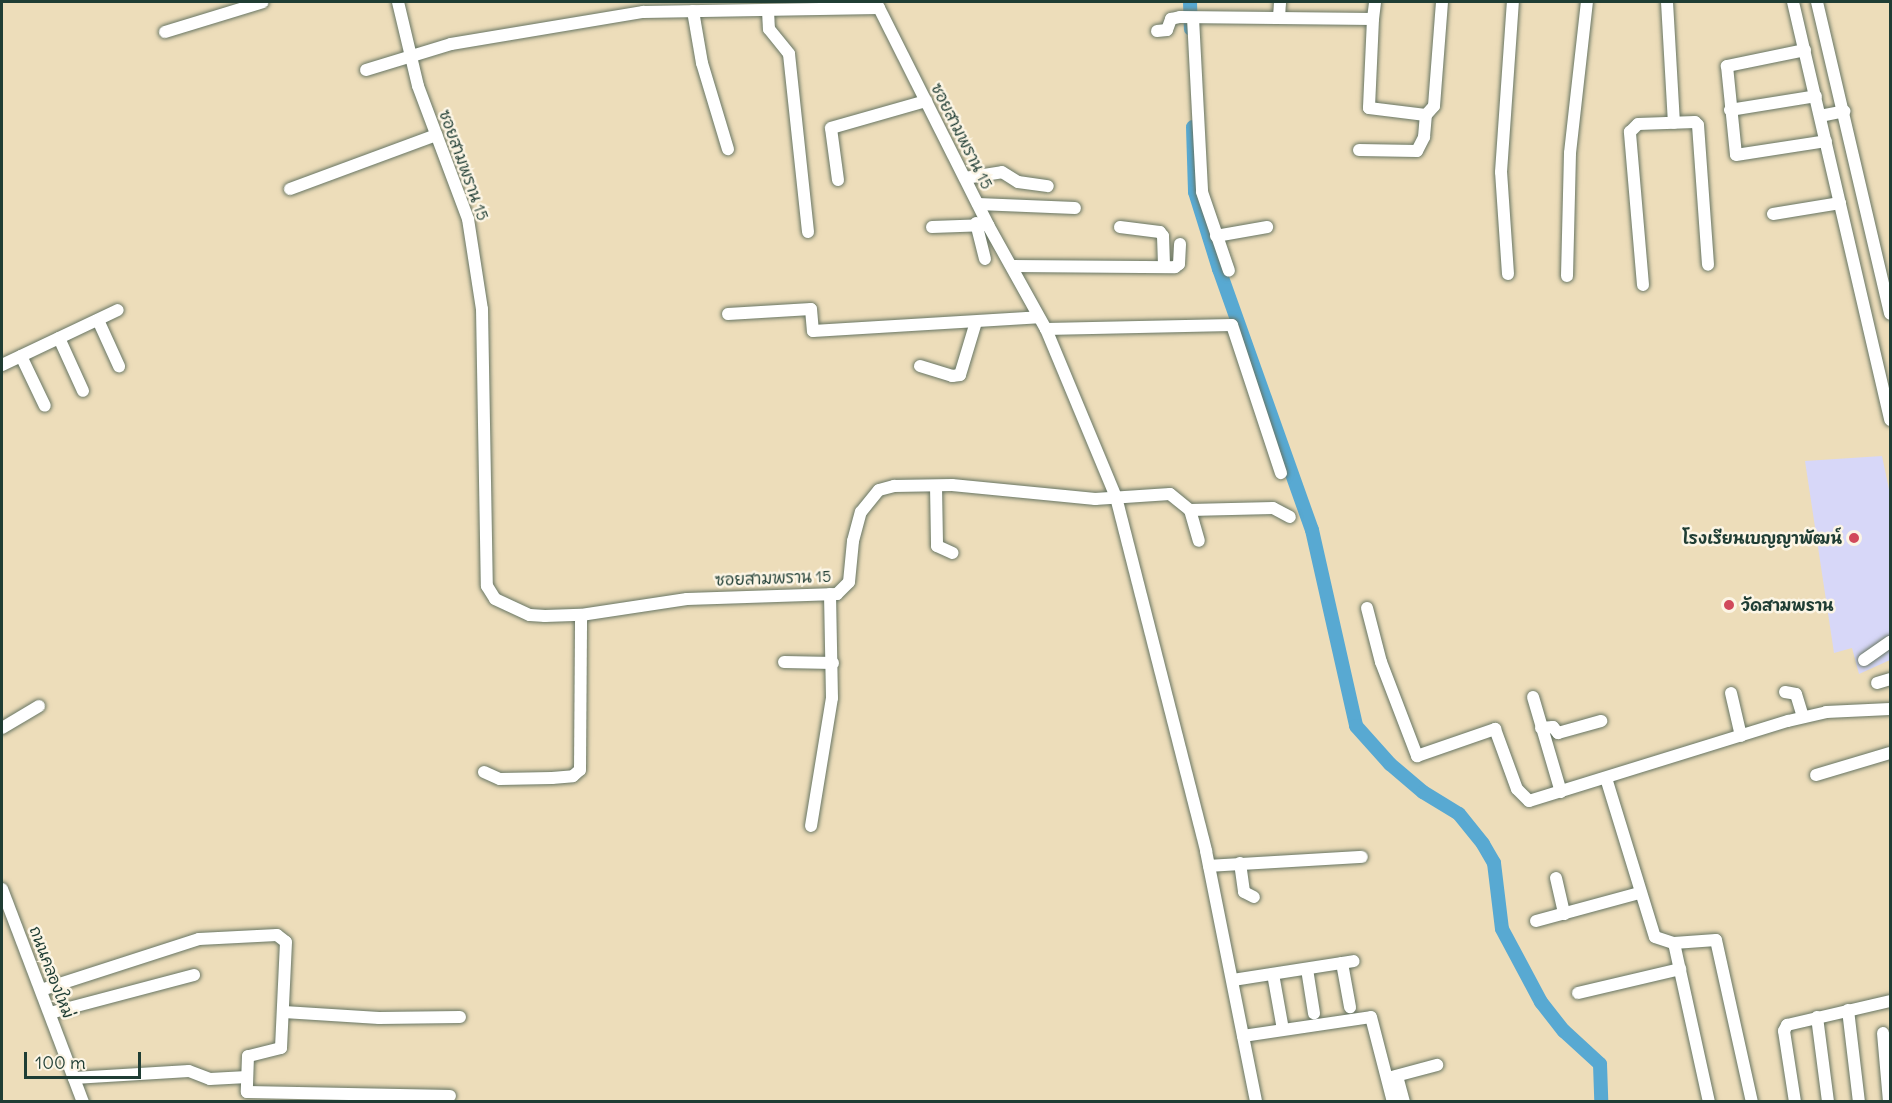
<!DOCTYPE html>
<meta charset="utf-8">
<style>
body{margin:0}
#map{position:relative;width:1892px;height:1103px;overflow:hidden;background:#edddba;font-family:Delius,"Playpen Sans Thai",sans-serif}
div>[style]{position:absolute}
.built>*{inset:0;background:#d7d7f8}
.river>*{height:14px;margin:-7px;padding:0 7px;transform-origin:7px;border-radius:7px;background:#58a9d2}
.roads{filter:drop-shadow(0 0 2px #677563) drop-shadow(0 0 2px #677563)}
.minor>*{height:12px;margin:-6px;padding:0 6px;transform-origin:6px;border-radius:6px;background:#fff}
.dots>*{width:16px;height:16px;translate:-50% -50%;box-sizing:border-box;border:3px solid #fcf5e5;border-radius:50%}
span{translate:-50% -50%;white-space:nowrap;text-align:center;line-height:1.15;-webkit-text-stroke:5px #fcf5e5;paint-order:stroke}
.street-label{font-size:16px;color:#1f3d34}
.poi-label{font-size:16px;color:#1f3d34;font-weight:700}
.right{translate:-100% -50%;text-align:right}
.left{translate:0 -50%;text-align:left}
.frame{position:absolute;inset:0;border:3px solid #1f3d34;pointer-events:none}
.scale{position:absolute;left:24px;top:1052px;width:117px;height:27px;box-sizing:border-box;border:3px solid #1f3d34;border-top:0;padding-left:8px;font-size:18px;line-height:21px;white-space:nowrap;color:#1f3d34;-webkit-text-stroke:4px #fcf5e5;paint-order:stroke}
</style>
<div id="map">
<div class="built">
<div style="clip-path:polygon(1882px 456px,1890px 494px,1890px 660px,1859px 674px,1852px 648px,1834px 653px,1805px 461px)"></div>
</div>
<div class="river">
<div style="left:1190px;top:2px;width:27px;rotate:88deg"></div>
<div style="left:1193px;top:127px;width:65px;rotate:88.2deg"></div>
<div style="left:1195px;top:192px;width:81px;rotate:72.7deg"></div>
<div style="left:1219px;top:269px;width:277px;rotate:70.4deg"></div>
<div style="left:1312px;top:530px;width:201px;rotate:77.3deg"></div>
<div style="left:1356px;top:726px;width:51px;rotate:48.2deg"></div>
<div style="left:1390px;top:764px;width:43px;rotate:40.3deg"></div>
<div style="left:1423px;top:792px;width:42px;rotate:31.4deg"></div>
<div style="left:1459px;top:814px;width:38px;rotate:51deg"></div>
<div style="left:1483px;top:844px;width:22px;rotate:60deg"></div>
<div style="left:1494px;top:863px;width:66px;rotate:83.1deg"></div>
<div style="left:1502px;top:929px;width:83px;rotate:61.9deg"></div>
<div style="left:1541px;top:1002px;width:37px;rotate:52deg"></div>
<div style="left:1564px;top:1031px;width:49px;rotate:42.5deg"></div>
<div style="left:1600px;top:1064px;width:38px;rotate:88deg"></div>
</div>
<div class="roads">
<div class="minor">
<div style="left:398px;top:2px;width:86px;rotate:76.6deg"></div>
<div style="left:418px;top:86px;width:142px;rotate:69.4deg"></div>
<div style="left:468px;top:219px;width:91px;rotate:81.2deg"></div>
<div style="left:482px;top:309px;width:277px;rotate:89deg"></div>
<div style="left:487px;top:586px;width:15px;rotate:58deg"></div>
<div style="left:495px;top:599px;width:38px;rotate:25deg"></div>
<div style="left:530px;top:615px;width:15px;rotate:4deg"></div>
<div style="left:545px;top:616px;width:36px;rotate:-2deg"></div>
<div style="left:581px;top:615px;width:107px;rotate:-8.6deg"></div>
<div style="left:687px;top:599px;width:150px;rotate:-1.9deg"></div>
<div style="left:837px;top:594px;width:17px;rotate:-45deg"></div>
<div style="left:849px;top:582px;width:41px;rotate:-84.4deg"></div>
<div style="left:853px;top:541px;width:30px;rotate:-75deg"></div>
<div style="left:861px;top:512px;width:28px;rotate:-51deg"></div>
<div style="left:879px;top:490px;width:16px;rotate:-15deg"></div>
<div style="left:894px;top:486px;width:58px;rotate:-1deg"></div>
<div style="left:952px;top:485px;width:144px;rotate:5.6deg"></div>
<div style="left:1095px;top:499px;width:75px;rotate:-3.8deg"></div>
<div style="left:1170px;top:494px;width:26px;rotate:39deg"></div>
<div style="left:1190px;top:510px;width:32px;rotate:74deg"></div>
<div style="left:876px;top:2px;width:250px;rotate:63.3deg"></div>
<div style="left:988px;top:225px;width:119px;rotate:60.9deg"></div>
<div style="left:1046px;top:329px;width:182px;rotate:67.4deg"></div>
<div style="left:1116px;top:497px;width:365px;rotate:75.7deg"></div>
<div style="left:1206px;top:851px;width:256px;rotate:78.7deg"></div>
<div style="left:1667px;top:2px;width:121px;rotate:86.7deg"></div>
<div style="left:1793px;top:2px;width:429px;rotate:76.9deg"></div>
<div style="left:1817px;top:2px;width:320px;rotate:76.8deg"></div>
<div style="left:693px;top:11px;width:53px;rotate:80.2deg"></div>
<div style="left:702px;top:63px;width:90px;rotate:73.2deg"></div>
<div style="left:768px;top:11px;width:18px;rotate:87deg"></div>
<div style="left:769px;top:29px;width:32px;rotate:51deg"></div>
<div style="left:789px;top:54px;width:179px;rotate:83.9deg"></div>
<div style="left:1279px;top:17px;width:15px;rotate:-86deg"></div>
<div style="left:1193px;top:18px;width:174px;rotate:87deg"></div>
<div style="left:1202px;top:192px;width:83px;rotate:71.1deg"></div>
<div style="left:1373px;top:19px;width:89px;rotate:92.6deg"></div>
<div style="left:1369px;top:108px;width:57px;rotate:7deg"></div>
<div style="left:1426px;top:115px;width:12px;rotate:-48deg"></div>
<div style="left:1434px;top:106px;width:104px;rotate:-85.6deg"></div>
<div style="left:1157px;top:31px;width:10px;rotate:-6deg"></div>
<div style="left:1167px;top:30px;width:12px;rotate:-70deg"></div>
<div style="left:1171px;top:19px;width:9px;rotate:-13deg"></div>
<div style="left:1180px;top:17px;width:193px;rotate:0.6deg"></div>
<div style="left:1373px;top:19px;width:17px;rotate:-83deg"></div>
<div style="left:165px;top:32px;width:102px;rotate:-17deg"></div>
<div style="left:1805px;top:50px;width:80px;rotate:168.4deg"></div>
<div style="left:1727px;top:66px;width:89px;rotate:84.2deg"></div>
<div style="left:1736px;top:155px;width:91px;rotate:-8.8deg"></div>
<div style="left:366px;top:70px;width:89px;rotate:-17deg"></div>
<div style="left:451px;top:44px;width:195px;rotate:-9.5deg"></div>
<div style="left:643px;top:12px;width:236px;rotate:-1deg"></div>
<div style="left:1730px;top:110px;width:87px;rotate:-9.2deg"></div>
<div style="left:1820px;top:116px;width:25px;rotate:-11deg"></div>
<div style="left:1359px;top:150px;width:58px;rotate:1deg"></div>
<div style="left:1417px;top:151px;width:16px;rotate:-63deg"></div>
<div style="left:1424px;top:137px;width:22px;rotate:-85deg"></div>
<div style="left:965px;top:178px;width:37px;rotate:-9deg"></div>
<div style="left:1002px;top:172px;width:19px;rotate:32deg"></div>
<div style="left:1018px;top:182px;width:30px;rotate:8deg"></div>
<div style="left:838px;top:180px;width:52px;rotate:-97.7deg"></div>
<div style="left:831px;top:128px;width:99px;rotate:-15.9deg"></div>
<div style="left:290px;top:189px;width:156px;rotate:-20.3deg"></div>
<div style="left:978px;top:204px;width:97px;rotate:2.4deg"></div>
<div style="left:1773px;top:214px;width:68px;rotate:-9.3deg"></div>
<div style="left:976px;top:223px;width:37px;rotate:76deg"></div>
<div style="left:932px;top:227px;width:56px;rotate:-2deg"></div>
<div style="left:1120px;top:227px;width:40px;rotate:7.1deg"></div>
<div style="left:1160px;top:232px;width:5px;rotate:53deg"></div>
<div style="left:1163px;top:236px;width:31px;rotate:88deg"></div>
<div style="left:1216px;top:236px;width:52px;rotate:-10deg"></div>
<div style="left:1012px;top:266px;width:163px;rotate:0.4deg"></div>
<div style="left:1175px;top:267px;width:5px;rotate:-37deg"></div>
<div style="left:1179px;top:264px;width:20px;rotate:-87deg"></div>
<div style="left:1508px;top:274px;width:102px;rotate:-93.9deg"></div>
<div style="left:1501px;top:172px;width:170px;rotate:-86deg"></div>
<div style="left:1567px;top:276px;width:123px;rotate:-88.6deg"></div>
<div style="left:1570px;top:153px;width:152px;rotate:-83.6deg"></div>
<div style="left:1643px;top:285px;width:154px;rotate:-94.9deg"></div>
<div style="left:1630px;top:132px;width:11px;rotate:-45deg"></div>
<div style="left:1638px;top:124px;width:57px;rotate:-2deg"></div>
<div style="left:1695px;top:122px;width:4px;rotate:45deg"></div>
<div style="left:1698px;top:125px;width:140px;rotate:85.9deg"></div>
<div style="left:728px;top:314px;width:83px;rotate:-3.4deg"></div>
<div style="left:811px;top:309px;width:22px;rotate:85deg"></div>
<div style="left:813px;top:331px;width:226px;rotate:-3.5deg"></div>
<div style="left:98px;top:320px;width:51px;rotate:65.5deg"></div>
<div style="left:1046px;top:329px;width:186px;rotate:-1.2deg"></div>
<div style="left:1232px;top:325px;width:156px;rotate:71.7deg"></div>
<div style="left:59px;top:338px;width:58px;rotate:65.6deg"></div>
<div style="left:21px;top:356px;width:55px;rotate:64.4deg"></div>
<div style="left:2px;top:365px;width:128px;rotate:-25.4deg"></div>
<div style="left:920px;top:366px;width:34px;rotate:17deg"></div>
<div style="left:952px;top:376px;width:8px;rotate:-7deg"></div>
<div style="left:960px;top:375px;width:55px;rotate:-73.2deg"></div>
<div style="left:936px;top:486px;width:60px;rotate:89deg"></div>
<div style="left:937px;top:546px;width:17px;rotate:24deg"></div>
<div style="left:1190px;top:510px;width:83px;rotate:-1.4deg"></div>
<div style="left:1273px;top:508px;width:19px;rotate:28deg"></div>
<div style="left:1367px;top:608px;width:56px;rotate:75.5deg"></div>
<div style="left:1381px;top:662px;width:101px;rotate:69deg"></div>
<div style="left:1417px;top:756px;width:83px;rotate:-19.1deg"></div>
<div style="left:1495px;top:729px;width:64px;rotate:69.9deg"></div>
<div style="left:1517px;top:789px;width:17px;rotate:45deg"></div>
<div style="left:1529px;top:801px;width:271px;rotate:-17.2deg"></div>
<div style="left:1788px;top:721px;width:39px;rotate:-13deg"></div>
<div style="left:1826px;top:712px;width:64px;rotate:-2.7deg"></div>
<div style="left:1864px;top:660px;width:32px;rotate:-35deg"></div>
<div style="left:784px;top:662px;width:49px;rotate:1.2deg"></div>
<div style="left:1877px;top:683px;width:14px;rotate:-17deg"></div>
<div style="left:1785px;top:692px;width:11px;rotate:10deg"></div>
<div style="left:1796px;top:694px;width:24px;rotate:73deg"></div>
<div style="left:1731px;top:693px;width:44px;rotate:76.9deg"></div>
<div style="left:1533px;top:697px;width:99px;rotate:73.6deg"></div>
<div style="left:2px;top:728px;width:43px;rotate:-30.7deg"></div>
<div style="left:1541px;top:728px;width:12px;rotate:-5deg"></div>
<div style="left:1553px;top:727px;width:8px;rotate:50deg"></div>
<div style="left:1558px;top:733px;width:45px;rotate:-15.6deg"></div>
<div style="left:484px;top:772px;width:17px;rotate:24deg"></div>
<div style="left:500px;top:779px;width:52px;rotate:-1.1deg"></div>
<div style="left:552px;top:778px;width:21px;rotate:-5deg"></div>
<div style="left:573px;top:776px;width:9px;rotate:-41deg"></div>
<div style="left:580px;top:770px;width:155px;rotate:-89.6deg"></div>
<div style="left:1816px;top:775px;width:77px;rotate:-16.6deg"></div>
<div style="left:1606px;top:778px;width:166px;rotate:72.9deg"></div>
<div style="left:1655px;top:937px;width:20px;rotate:18deg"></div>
<div style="left:1674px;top:943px;width:42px;rotate:-4.1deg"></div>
<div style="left:1716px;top:940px;width:166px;rotate:77.5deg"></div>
<div style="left:811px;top:826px;width:130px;rotate:-80.7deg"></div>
<div style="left:832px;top:698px;width:104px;rotate:-91.1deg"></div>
<div style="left:1240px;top:863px;width:29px;rotate:82deg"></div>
<div style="left:1244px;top:892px;width:11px;rotate:27deg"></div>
<div style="left:1209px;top:866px;width:153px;rotate:-3.4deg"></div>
<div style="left:1556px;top:878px;width:37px;rotate:77deg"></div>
<div style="left:2px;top:889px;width:228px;rotate:69.2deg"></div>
<div style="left:1536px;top:921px;width:107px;rotate:-15.2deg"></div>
<div style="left:1674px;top:943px;width:163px;rotate:77.6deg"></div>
<div style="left:1342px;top:963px;width:45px;rotate:79.7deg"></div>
<div style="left:1307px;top:969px;width:45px;rotate:81deg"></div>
<div style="left:1273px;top:974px;width:51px;rotate:79.8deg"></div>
<div style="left:1233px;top:980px;width:122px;rotate:-8.9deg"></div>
<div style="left:41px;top:990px;width:166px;rotate:-17.9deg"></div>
<div style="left:199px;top:939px;width:78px;rotate:-2.9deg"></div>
<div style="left:277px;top:935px;width:11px;rotate:38deg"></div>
<div style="left:286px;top:942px;width:106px;rotate:92.7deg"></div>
<div style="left:281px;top:1048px;width:34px;rotate:166deg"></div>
<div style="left:248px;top:1056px;width:36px;rotate:92deg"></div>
<div style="left:247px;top:1092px;width:203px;rotate:1.1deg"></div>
<div style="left:1578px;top:993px;width:105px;rotate:-13.2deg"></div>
<div style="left:1848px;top:1010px;width:93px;rotate:83.2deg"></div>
<div style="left:284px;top:1012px;width:95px;rotate:3.6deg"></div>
<div style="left:379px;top:1018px;width:81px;rotate:-0.7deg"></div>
<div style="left:50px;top:1013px;width:149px;rotate:-14.8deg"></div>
<div style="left:1817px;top:1017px;width:86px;rotate:82.6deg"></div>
<div style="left:1883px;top:1033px;width:69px;rotate:85deg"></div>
<div style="left:1243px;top:1036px;width:129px;rotate:-8.4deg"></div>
<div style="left:1371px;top:1017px;width:88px;rotate:75.5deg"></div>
<div style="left:1397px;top:1076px;width:27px;rotate:75deg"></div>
<div style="left:74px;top:1078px;width:115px;rotate:-3.5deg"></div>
<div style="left:189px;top:1071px;width:22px;rotate:21deg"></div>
<div style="left:210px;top:1079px;width:37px;rotate:-3deg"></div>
<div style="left:1388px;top:1078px;width:51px;rotate:-14.9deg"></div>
<div style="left:1795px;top:1102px;width:72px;rotate:-98.8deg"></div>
<div style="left:1784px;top:1031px;width:7px;rotate:-63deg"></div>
<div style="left:1787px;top:1025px;width:106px;rotate:-13.1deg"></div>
</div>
</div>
<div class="dots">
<div style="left:1854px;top:538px;background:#d1495b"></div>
<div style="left:1729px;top:605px;background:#d1495b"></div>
</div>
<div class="street-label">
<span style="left:962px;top:136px;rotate:63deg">ซอยสามพราน 15</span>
<span style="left:464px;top:165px;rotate:70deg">ซอยสามพราน 15</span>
<span style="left:773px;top:578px;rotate:-2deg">ซอยสามพราน 15</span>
<span style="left:52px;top:972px;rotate:69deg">ถนนคลองใหม่</span>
</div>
<div class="poi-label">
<span class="right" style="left:1842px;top:538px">โรงเรียนเบญญาพัฒน์</span>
<span class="left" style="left:1741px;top:605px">วัดสามพราน</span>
</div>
<div class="frame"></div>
<div class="scale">100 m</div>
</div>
